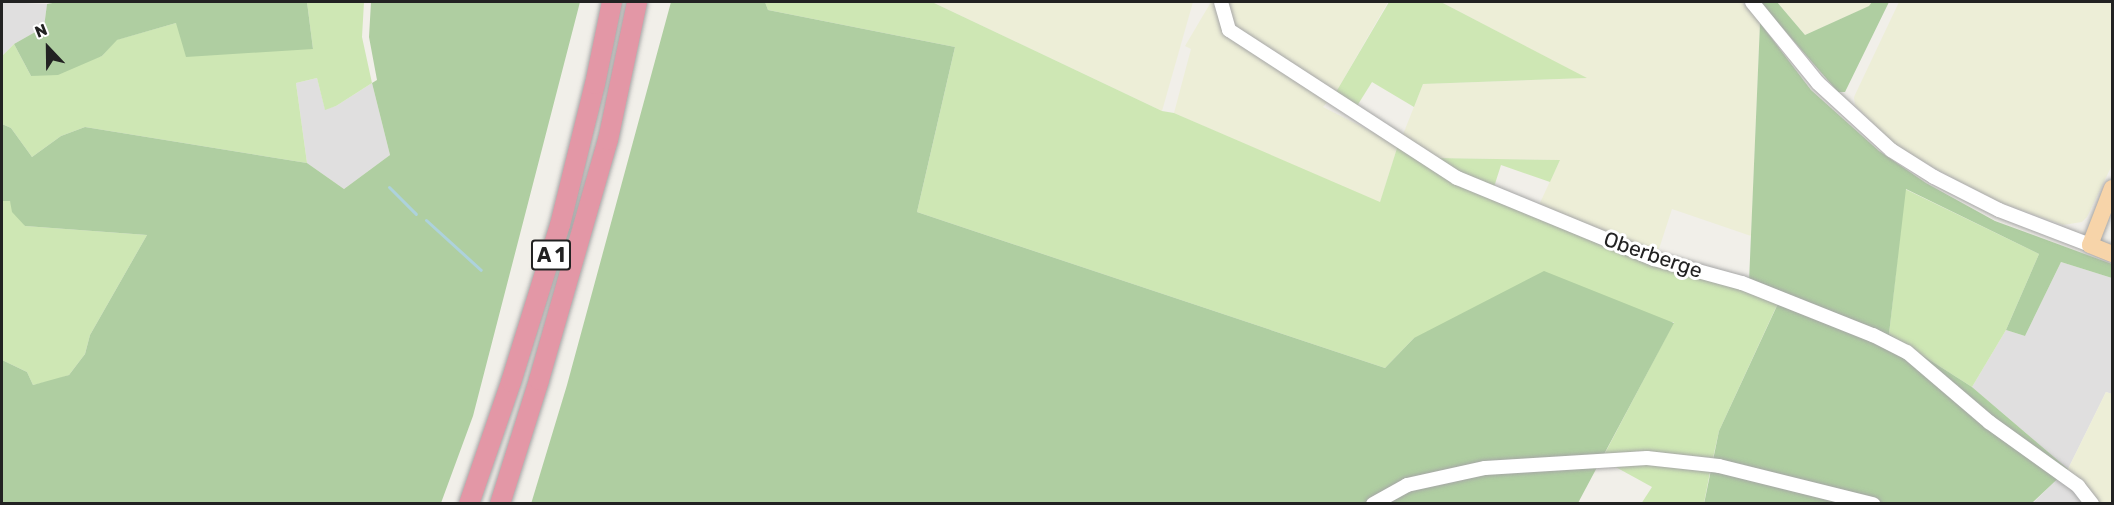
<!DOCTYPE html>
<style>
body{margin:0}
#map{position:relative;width:2114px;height:505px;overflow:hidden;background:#f1efe9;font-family:Rubik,sans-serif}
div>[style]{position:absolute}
.residential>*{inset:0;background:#e0dfdf}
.farmland>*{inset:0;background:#edeed7}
.grass>*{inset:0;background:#cee7b4}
.forest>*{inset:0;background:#afcea1}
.stream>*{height:3px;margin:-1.5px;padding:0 1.5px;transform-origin:1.5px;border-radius:1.5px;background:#add2dc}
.roads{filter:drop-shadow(0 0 2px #a6a6a6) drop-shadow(0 0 2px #a6a6a6)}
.minor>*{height:14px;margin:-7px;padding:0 7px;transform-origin:7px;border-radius:7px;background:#fff}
.major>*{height:16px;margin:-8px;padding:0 8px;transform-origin:8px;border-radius:8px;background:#f7d4a9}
.highway>*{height:20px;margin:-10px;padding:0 10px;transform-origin:10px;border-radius:10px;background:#e397a6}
span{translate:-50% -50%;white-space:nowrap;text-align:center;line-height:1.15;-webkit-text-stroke:6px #fff;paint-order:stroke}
.shield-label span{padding:2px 4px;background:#fff;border:2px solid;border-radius:4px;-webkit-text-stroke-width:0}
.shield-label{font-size:20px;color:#222;font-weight:700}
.street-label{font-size:21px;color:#222}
.frame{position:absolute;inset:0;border:3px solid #222;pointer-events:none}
.north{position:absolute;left:18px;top:18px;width:60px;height:60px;-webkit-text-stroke:4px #fff;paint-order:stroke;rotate:338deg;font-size:16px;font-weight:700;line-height:24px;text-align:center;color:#222}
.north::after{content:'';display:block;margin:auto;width:21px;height:27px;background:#222;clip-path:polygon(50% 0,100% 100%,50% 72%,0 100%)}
</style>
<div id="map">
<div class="residential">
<div style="clip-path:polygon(2px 2px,47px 4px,44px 27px,14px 44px,2px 56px)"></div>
<div style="clip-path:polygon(317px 78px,325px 109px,336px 106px,372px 83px,390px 155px,344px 189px,307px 163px,296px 83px)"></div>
<div style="clip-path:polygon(2061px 262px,2112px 278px,2112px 394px,2106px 392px,2068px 469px,1972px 387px,2006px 330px,2025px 336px)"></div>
<div style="clip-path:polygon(2059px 477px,2075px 490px,2086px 504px,2032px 504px)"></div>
</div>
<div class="farmland">
<div style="clip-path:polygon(932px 2px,1193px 2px,1162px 111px)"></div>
<div style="clip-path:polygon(1211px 2px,1388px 2px,1336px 92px,1323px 107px,1398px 145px,1380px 203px,1174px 113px,1191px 49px,1185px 46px)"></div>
<div style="clip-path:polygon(1441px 2px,1742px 2px,1760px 23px,1751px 236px,1672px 209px,1657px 255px,1538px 207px,1560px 160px,1437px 158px,1402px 137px,1423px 84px,1586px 78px)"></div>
<div style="clip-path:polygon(1777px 2px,1872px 2px,1870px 6px,1805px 35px)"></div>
<div style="clip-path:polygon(1899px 2px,2112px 2px,2112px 165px,2087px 217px,2082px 222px,2063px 225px,1999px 202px,1936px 169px,1894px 144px,1855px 105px,1854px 97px)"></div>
<div style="clip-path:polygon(2106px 392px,2112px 394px,2112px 503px,2099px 503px,2068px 469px)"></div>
</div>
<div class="grass">
<div style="clip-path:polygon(307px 2px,364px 2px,362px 37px,372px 83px,336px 106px,325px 110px,317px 78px,296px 83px,307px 163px,85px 127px,61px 136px,32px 157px,11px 128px,2px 124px,2px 56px,14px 44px,31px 76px,102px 56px,116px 40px,176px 23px,313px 49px)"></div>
<div style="clip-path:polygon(765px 2px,932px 2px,1162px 111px,1174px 113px,1380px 202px,1398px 145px,1466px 188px,1778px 303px,1719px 431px,1713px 458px,1642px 451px,1604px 455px,1674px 322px,1414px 338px,1385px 368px,917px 212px,955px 47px,768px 10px)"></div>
<div style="clip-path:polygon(1389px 2px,1441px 2px,1587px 78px,1423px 84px,1414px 107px,1372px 82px,1357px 106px,1336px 92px)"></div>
<div style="clip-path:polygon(1437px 158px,1560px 160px,1550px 182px,1501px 165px,1494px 187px,1459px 172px)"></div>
<div style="clip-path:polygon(1905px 189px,2039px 254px,2006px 330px,1972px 387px,1889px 334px)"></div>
<div style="clip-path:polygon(2px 201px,10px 201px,25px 226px,147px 235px,90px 335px,85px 354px,69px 375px,55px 380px,33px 385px,27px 372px,2px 360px)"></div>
<div style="clip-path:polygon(1642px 462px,1711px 467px,1704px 503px,1641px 504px,1652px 487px,1612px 465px)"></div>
</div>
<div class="forest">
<div style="clip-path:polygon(58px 2px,307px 2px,313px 49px,186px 57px,176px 23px,117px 40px,102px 56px,58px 75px,31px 76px,14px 44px,44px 27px,47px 4px)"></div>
<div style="clip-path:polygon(371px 2px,580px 2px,473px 416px,441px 503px,2px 503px,2px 360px,27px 372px,33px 385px,69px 375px,85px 354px,90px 335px,147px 235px,25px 226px,12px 212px,10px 201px,2px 201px,2px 124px,11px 128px,32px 157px,61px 136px,85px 127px,307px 163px,344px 189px,390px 155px,372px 83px,377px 80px,369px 37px)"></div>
<div style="clip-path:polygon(671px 2px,765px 2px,768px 10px,955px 47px,917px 212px,1385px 368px,1414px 338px,1544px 271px,1674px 323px,1578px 503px,531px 504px,567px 385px)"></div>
<div style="clip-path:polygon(1760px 2px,1777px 2px,1805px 35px,1869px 6px,1872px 2px,1889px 2px,1845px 92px,1838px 92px)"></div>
<div style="clip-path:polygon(1760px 23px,1811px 90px,1879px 151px,1926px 183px,1995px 221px,2112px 264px,2112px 278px,2061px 262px,2025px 336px,2006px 330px,2039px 254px,1906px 189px,1889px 334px,1972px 387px,2068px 469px,2032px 503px,1704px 504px,1719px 431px,1782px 295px,1749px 282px)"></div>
</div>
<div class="stream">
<div style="left:389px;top:187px;width:38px;rotate:45deg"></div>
<div style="left:426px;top:220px;width:74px;rotate:42.3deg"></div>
</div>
<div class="roads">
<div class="minor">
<div style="left:1221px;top:2px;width:29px;rotate:74deg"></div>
<div style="left:1229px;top:30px;width:272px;rotate:33deg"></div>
<div style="left:1457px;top:178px;width:213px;rotate:22.4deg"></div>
<div style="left:1654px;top:259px;width:91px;rotate:15.3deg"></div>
<div style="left:1742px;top:283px;width:141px;rotate:21.7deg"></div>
<div style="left:1873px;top:335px;width:38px;rotate:27deg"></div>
<div style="left:1907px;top:352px;width:108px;rotate:40.5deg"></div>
<div style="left:1989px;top:422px;width:110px;rotate:35.7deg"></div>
<div style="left:2078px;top:486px;width:23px;rotate:52deg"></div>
<div style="left:1752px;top:2px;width:104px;rotate:50.8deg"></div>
<div style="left:1818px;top:83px;width:99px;rotate:42.5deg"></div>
<div style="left:1891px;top:150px;width:51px;rotate:32.1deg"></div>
<div style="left:1934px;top:177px;width:73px;rotate:26.9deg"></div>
<div style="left:1999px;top:210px;width:97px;rotate:21deg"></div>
<div style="left:1373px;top:504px;width:39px;rotate:-29deg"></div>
<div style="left:1407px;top:485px;width:80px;rotate:-12.3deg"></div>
<div style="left:1485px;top:468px;width:162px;rotate:-3.5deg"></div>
<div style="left:1647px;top:458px;width:72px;rotate:6.3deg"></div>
<div style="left:1719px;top:466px;width:159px;rotate:13.9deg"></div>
</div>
<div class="major">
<div style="left:2112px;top:188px;width:61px;rotate:111.1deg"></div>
<div style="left:2090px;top:245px;width:24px;rotate:22deg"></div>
</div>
<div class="highway">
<div style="left:469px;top:504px;width:129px;rotate:-71deg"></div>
<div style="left:511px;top:382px;width:164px;rotate:-72.7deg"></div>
<div style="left:560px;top:225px;width:145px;rotate:-76.1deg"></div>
<div style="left:595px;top:84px;width:84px;rotate:-78.3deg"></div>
<div style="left:500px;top:504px;width:130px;rotate:-72.5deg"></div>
<div style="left:539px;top:380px;width:250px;rotate:-74deg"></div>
<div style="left:608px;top:140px;width:141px;rotate:-78.1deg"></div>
</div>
</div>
<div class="shield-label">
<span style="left:551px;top:255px">A 1</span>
</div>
<div class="street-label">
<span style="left:1653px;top:255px;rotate:19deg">Oberberge</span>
</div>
<div class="frame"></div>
<div class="north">N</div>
</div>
